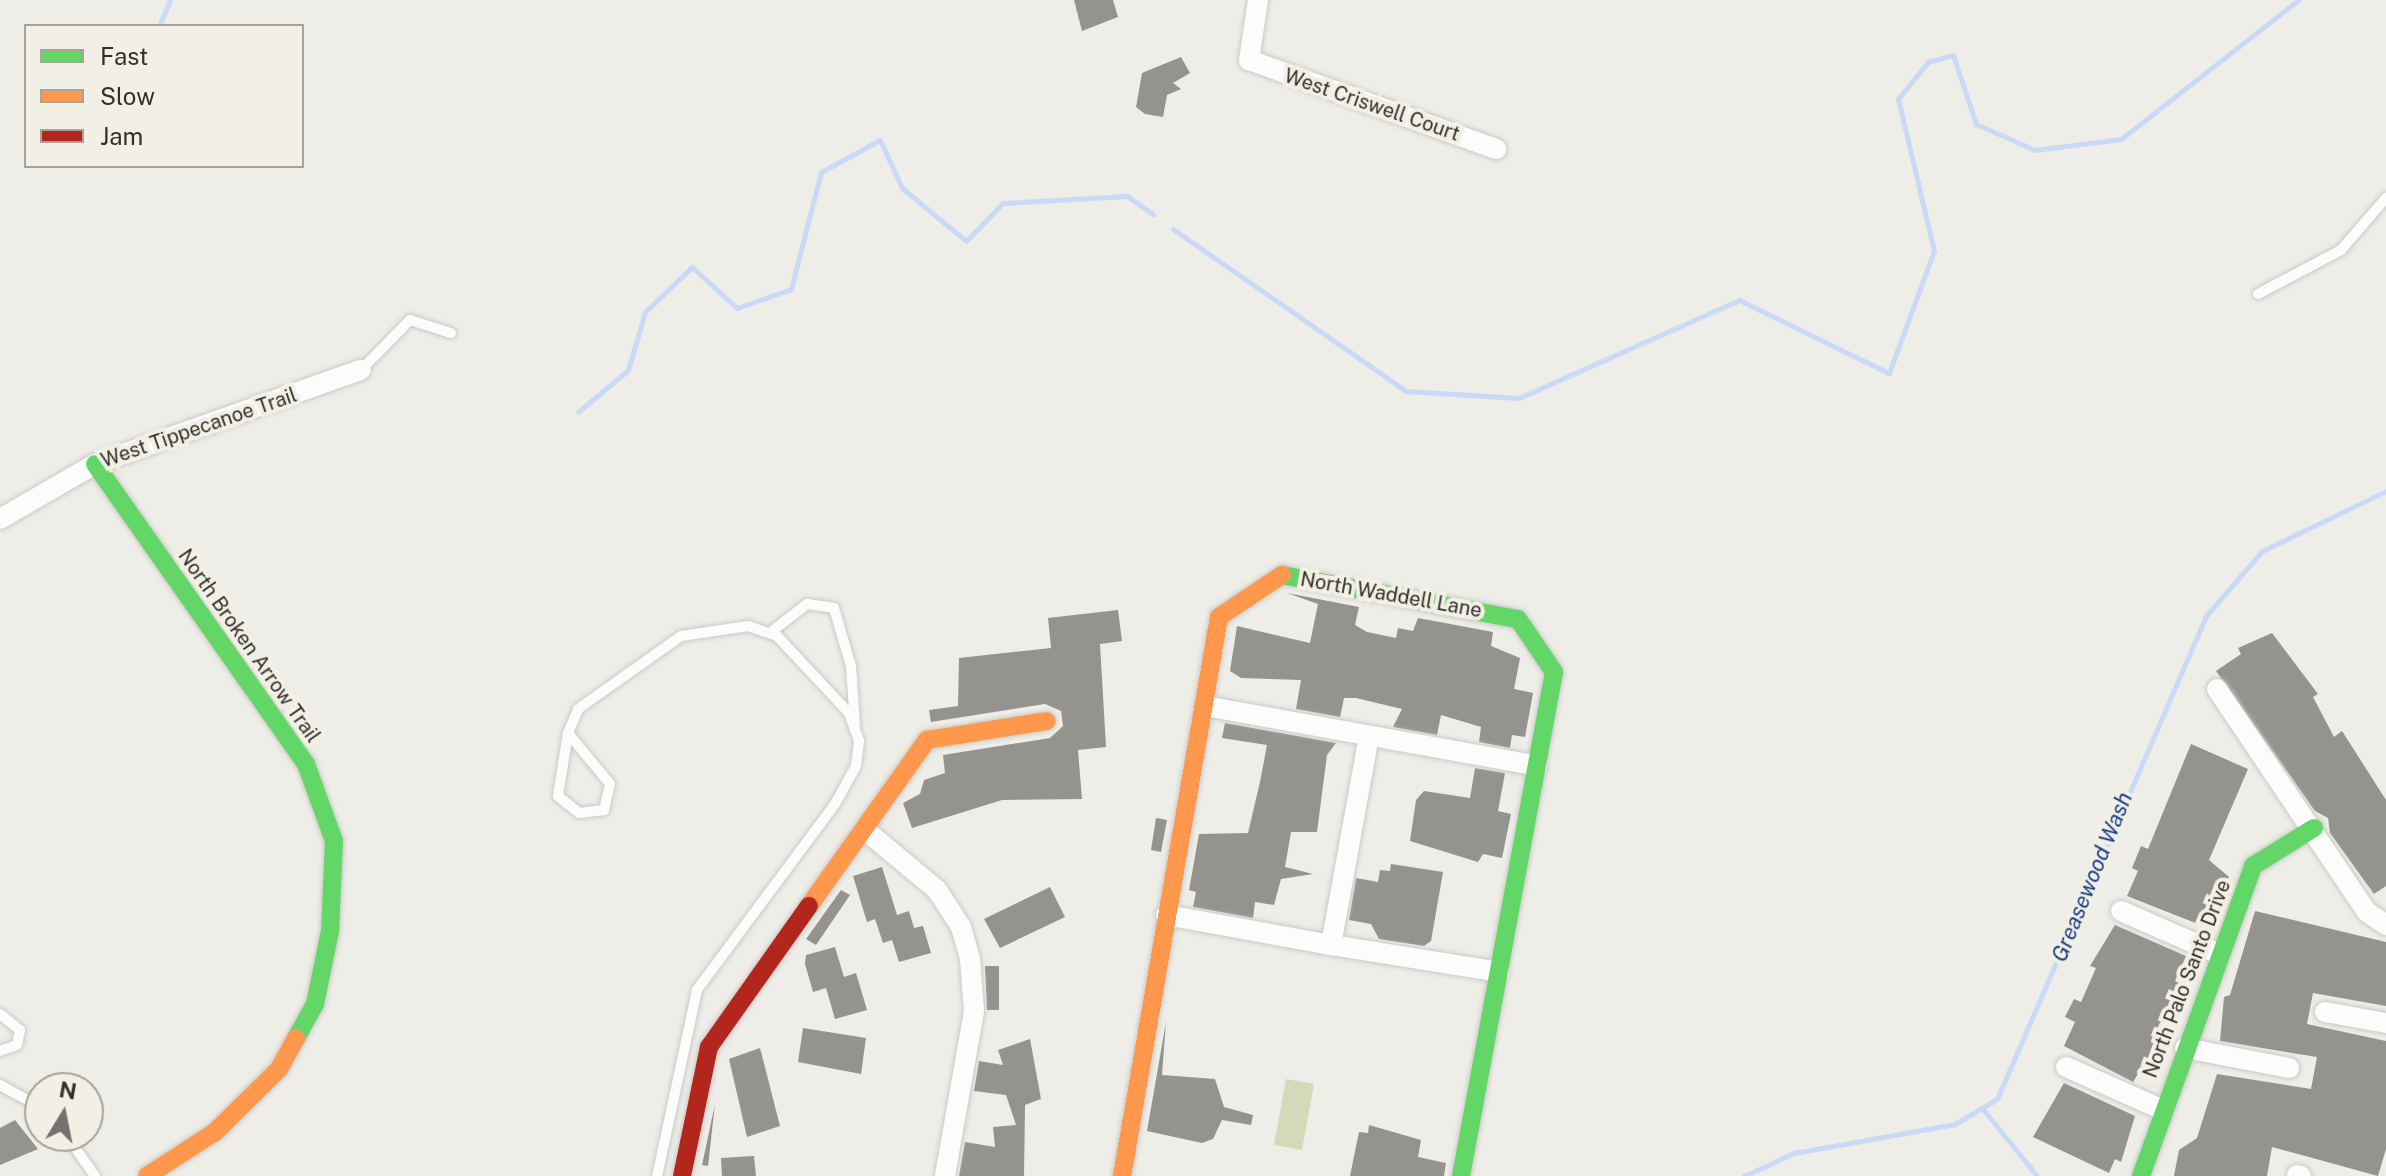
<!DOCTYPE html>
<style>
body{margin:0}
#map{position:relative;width:2386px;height:1176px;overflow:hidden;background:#eeede8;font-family:"Public Sans",sans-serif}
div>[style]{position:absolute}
.green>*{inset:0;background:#d3dab9}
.stream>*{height:5px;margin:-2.5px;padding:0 2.5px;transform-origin:2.5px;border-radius:2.5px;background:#c9d9f6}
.building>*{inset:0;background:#94938f}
.roads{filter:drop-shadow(0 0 2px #cbcac6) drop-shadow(0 0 2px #cbcac6)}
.lane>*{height:10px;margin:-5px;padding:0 5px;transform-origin:5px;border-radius:5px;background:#fcfcfc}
.street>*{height:20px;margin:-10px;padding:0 10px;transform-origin:10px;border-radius:10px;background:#fcfcfc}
.fast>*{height:18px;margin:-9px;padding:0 9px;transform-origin:9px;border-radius:9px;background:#63d668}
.slow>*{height:18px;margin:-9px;padding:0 9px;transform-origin:9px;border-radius:9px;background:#ff974d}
.jam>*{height:18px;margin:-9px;padding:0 9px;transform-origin:9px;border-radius:9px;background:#b3261e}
span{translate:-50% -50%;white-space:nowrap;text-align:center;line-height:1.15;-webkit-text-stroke:8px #f2efe4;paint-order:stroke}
.street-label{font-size:20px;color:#32302c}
.water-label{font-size:22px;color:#173e8d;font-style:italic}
.legend{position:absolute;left:24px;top:24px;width:280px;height:144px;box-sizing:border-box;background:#f2efe4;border:2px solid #a5a39a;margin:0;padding:10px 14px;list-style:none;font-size:24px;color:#32302c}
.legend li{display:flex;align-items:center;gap:16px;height:40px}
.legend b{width:40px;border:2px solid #a5a39a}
.north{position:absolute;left:24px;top:1072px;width:80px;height:80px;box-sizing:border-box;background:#f2efe4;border:2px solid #a5a39a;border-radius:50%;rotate:10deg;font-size:22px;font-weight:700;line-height:32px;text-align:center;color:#32302c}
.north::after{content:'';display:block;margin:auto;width:28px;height:36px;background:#74726e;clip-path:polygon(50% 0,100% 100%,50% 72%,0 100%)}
</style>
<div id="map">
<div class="green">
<div style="clip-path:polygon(1286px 1079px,1314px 1084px,1302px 1150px,1274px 1145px)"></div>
</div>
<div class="stream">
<div style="left:159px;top:26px;width:28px;rotate:-67deg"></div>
<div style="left:1173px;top:229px;width:284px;rotate:34.8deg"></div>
<div style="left:1406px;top:391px;width:113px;rotate:3.5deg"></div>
<div style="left:1519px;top:398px;width:241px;rotate:-24deg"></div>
<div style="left:1739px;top:300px;width:167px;rotate:26deg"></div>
<div style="left:1889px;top:373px;width:130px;rotate:-69.8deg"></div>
<div style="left:1934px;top:251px;width:156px;rotate:-103.3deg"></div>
<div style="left:1898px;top:99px;width:48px;rotate:-51deg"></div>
<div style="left:1928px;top:62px;width:26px;rotate:-16deg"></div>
<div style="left:1953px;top:55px;width:73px;rotate:71.6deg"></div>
<div style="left:1976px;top:124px;width:64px;rotate:23.8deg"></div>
<div style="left:2035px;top:150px;width:87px;rotate:-7.3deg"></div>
<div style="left:2121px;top:139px;width:225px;rotate:-38.1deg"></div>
<div style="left:578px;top:412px;width:65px;rotate:-40deg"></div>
<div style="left:628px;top:370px;width:60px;rotate:-73.7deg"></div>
<div style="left:645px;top:312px;width:65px;rotate:-43.8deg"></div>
<div style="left:692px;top:267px;width:61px;rotate:42.3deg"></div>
<div style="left:737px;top:308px;width:57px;rotate:-19.4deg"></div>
<div style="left:791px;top:289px;width:121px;rotate:-75.6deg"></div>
<div style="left:821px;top:172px;width:67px;rotate:-28.5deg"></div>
<div style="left:880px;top:140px;width:53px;rotate:65.4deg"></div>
<div style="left:902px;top:188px;width:83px;rotate:39.6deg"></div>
<div style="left:966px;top:241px;width:53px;rotate:-45.8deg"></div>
<div style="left:1003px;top:203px;width:124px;rotate:-3.2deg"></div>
<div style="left:1127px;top:196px;width:32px;rotate:35deg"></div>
<div style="left:1982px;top:1108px;width:87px;rotate:51deg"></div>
<div style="left:1744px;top:1176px;width:55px;rotate:-24.7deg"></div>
<div style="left:1794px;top:1153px;width:164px;rotate:-10.2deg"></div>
<div style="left:1955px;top:1124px;width:49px;rotate:-30.8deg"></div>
<div style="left:1997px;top:1099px;width:526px;rotate:-66.6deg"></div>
<div style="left:2206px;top:616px;width:86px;rotate:-49.3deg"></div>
<div style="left:2262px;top:551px;width:138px;rotate:-25.8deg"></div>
</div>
<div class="building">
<div style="clip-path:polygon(1074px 0,1113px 0,1118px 17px,1082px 31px)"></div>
<div style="clip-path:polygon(1181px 57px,1190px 73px,1173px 83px,1181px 89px,1167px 95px,1163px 117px,1145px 114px,1136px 107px,1142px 73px)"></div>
<div style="clip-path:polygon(1287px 593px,1359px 607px,1355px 625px,1367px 632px,1396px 638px,1398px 628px,1413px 631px,1418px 618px,1493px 632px,1491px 646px,1520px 658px,1514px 689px,1533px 693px,1525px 737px,1512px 735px,1510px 748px,1479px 742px,1481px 727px,1441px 715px,1437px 735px,1393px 727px,1402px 709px,1356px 698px,1344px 698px,1340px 717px,1296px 709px,1301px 680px,1241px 678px,1230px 671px,1237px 626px,1310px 643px,1318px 604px)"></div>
<div style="clip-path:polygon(1118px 610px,1122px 641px,1100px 644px,1106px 747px,1078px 750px,1082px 799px,1002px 800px,912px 828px,903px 803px,920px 794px,924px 780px,945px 773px,943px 755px,1050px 738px,1063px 726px,1061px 711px,1045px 704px,931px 722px,929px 710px,958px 706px,959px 658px,1051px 648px,1048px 618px)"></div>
<div style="clip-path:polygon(2272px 633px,2318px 694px,2313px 697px,2334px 737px,2342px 731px,2386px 800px,2386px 886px,2374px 894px,2330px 833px,2328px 818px,2315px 811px,2216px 671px,2241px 654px,2238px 648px)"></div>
<div style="clip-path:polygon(1225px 723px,1336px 743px,1327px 755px,1317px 832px,1291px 832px,1285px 867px,1313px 874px,1281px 879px,1274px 905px,1255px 902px,1253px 918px,1193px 907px,1196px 892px,1189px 890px,1199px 834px,1248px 833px,1260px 782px,1267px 745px,1222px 738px)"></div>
<div style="clip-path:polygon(2191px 744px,2248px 769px,2209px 860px,2229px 877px,2198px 924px,2127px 896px,2138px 871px,2132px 868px,2141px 846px,2148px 849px)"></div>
<div style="clip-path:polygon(1475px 768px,1505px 773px,1498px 811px,1511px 814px,1502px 858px,1483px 854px,1478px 862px,1410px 841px,1416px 800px,1424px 791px,1470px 798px)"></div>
<div style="clip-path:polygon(1156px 818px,1167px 820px,1161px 852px,1151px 850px)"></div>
<div style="clip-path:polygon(1391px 864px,1443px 872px,1431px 941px,1424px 946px,1379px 939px,1371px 924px,1349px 920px,1356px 878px,1378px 882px,1380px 870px,1390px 871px)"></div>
<div style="clip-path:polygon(882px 867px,897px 915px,909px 911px,914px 928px,923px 926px,931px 953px,899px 962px,892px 940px,883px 943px,875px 919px,867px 922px,853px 876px)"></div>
<div style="clip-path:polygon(1050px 887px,1065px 917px,1000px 948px,984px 919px)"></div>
<div style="clip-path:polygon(841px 890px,850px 895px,816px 945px,806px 939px)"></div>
<div style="clip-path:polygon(2255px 911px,2386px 942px,2386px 1006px,2313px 993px,2307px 1024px,2386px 1041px,2386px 1149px,2378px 1176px,2272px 1147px,2267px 1176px,2174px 1176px,2179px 1150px,2197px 1138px,2217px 1074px,2311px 1089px,2317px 1057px,2220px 1041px,2224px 997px,2230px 995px)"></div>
<div style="clip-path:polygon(2115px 925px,2186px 956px,2175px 981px,2181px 984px,2154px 1034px,2161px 1037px,2133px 1082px,2064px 1046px,2075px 1022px,2065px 1017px,2074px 999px,2081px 1002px,2096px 968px,2090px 966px)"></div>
<div style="clip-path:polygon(835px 947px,844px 977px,856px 973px,867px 1010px,835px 1019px,826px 988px,813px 992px,805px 964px,806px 955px)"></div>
<div style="clip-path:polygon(985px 966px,999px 966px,999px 1010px,987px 1010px)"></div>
<div style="clip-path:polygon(1166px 1022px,1162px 1075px,1215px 1079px,1224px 1107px,1253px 1115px,1251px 1125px,1222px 1120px,1213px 1139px,1202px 1143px,1147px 1131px)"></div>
<div style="clip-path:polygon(803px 1028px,866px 1038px,861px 1074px,798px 1062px)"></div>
<div style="clip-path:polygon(1030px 1039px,1041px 1099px,1025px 1105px,1024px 1176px,959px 1176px,965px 1142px,995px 1147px,993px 1127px,1016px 1125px,1006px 1095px,974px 1091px,979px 1061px,1003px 1065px,998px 1050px)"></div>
<div style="clip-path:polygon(760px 1048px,780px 1126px,747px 1137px,729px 1059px)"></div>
<div style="clip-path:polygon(2064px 1083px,2135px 1116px,2121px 1162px,2115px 1159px,2109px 1173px,2033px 1137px)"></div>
<div style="clip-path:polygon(715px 1104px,708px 1166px,702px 1165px)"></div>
<div style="clip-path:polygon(15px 1120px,38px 1149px,0 1165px,0 1128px)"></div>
<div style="clip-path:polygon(1369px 1125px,1421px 1140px,1418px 1157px,1446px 1163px,1444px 1176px,1350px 1176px,1359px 1132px,1368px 1133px)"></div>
<div style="clip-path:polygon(754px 1156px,756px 1176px,722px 1176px,721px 1158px)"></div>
</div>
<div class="roads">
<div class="lane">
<div style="left:2258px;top:294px;width:94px;rotate:-27.9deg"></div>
<div style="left:2341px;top:250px;width:69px;rotate:-49.1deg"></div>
<div style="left:361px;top:370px;width:70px;rotate:-45.6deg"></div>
<div style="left:410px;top:320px;width:43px;rotate:17.6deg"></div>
<div style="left:771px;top:632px;width:46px;rotate:-37.9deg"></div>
<div style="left:807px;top:604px;width:27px;rotate:8deg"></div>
<div style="left:834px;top:608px;width:60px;rotate:73.7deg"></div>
<div style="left:851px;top:666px;width:58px;rotate:86.1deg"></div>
<div style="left:568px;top:733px;width:66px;rotate:50.5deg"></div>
<div style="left:610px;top:784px;width:27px;rotate:103deg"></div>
<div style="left:604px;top:810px;width:25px;rotate:173deg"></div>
<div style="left:579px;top:813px;width:27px;rotate:-141deg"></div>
<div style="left:558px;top:796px;width:64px;rotate:-81deg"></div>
<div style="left:568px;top:733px;width:26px;rotate:-67deg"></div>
<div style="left:578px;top:709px;width:126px;rotate:-35.3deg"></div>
<div style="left:681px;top:636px;width:68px;rotate:-8.5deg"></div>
<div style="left:748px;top:626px;width:31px;rotate:19deg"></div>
<div style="left:777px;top:636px;width:105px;rotate:46.9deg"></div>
<div style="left:849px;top:713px;width:30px;rotate:70deg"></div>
<div style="left:859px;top:741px;width:25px;rotate:97deg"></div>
<div style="left:856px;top:766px;width:43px;rotate:118.9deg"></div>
<div style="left:835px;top:804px;width:232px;rotate:126.6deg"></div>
<div style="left:697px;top:990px;width:190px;rotate:102.1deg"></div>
<div style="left:0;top:1014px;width:26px;rotate:39deg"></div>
<div style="left:20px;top:1030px;width:15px;rotate:101deg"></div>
<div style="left:17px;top:1045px;width:18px;rotate:161deg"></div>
<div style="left:0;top:1085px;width:46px;rotate:28.8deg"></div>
<div style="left:67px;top:1136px;width:49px;rotate:55deg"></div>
</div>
<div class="street">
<div style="left:1258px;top:0;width:61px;rotate:98.5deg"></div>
<div style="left:1249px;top:60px;width:263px;rotate:19.8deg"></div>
<div style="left:0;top:519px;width:110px;rotate:-30.1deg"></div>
<div style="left:95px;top:464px;width:282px;rotate:-19.5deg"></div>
<div style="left:2217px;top:689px;width:269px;rotate:56.1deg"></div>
<div style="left:2367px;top:912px;width:23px;rotate:34deg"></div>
<div style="left:1205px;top:706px;width:337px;rotate:10.2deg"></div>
<div style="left:865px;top:830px;width:94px;rotate:39.8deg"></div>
<div style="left:937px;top:890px;width:44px;rotate:57deg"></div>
<div style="left:961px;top:927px;width:33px;rotate:74deg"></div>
<div style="left:970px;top:959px;width:52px;rotate:85.6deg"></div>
<div style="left:974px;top:1011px;width:168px;rotate:100deg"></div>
<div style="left:2121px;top:911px;width:107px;rotate:23.7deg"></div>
<div style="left:1166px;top:915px;width:168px;rotate:10.3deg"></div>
<div style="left:1331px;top:945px;width:212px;rotate:-79.7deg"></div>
<div style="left:1331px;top:945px;width:170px;rotate:9.1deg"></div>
<div style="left:2325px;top:1012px;width:62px;rotate:10.2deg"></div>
<div style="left:2185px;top:1048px;width:106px;rotate:10.9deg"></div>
<div style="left:2066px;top:1067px;width:104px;rotate:23.9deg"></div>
<div style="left:2297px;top:1175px;width:4px;rotate:14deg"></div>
</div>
<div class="fast">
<div style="left:95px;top:464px;width:367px;rotate:54.9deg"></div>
<div style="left:306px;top:764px;width:82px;rotate:70deg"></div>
<div style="left:334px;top:841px;width:90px;rotate:92.5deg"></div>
<div style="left:330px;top:931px;width:75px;rotate:101.6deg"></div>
<div style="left:315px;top:1004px;width:39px;rotate:119deg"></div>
<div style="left:1282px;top:575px;width:240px;rotate:10.6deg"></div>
<div style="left:1518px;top:619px;width:64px;rotate:55.8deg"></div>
<div style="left:1554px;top:672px;width:513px;rotate:100.45deg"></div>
<div style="left:2141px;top:1176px;width:330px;rotate:-70.1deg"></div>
<div style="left:2253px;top:866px;width:72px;rotate:-31.9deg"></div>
</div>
<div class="slow">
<div style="left:809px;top:906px;width:204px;rotate:-54.6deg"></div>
<div style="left:927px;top:740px;width:121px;rotate:-9deg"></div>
<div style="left:147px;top:1176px;width:81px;rotate:-32.9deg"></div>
<div style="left:215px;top:1132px;width:90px;rotate:-44.5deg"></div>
<div style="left:279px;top:1069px;width:35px;rotate:-61deg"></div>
<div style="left:1122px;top:1176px;width:567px;rotate:-80.16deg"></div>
<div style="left:1219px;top:617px;width:76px;rotate:-33.7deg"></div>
</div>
<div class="jam">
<div style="left:682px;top:1176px;width:132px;rotate:-78.2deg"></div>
<div style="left:709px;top:1047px;width:173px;rotate:-54.7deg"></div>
</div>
</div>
<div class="street-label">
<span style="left:1372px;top:105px;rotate:19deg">West Criswell Court</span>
<span style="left:199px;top:428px;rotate:-19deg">West Tippecanoe Trail</span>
<span style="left:1391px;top:595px;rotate:10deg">North Waddell Lane</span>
<span style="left:249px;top:646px;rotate:55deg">North Broken Arrow Trail</span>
<span style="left:2187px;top:979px;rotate:-69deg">North Palo Santo Drive</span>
</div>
<div class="water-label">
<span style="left:2092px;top:877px;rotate:-68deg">Greasewood Wash</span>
</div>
<ul class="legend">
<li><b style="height:10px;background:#63d668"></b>Fast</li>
<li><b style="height:10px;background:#ff974d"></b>Slow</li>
<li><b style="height:10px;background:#b3261e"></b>Jam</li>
</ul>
<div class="north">N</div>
</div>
